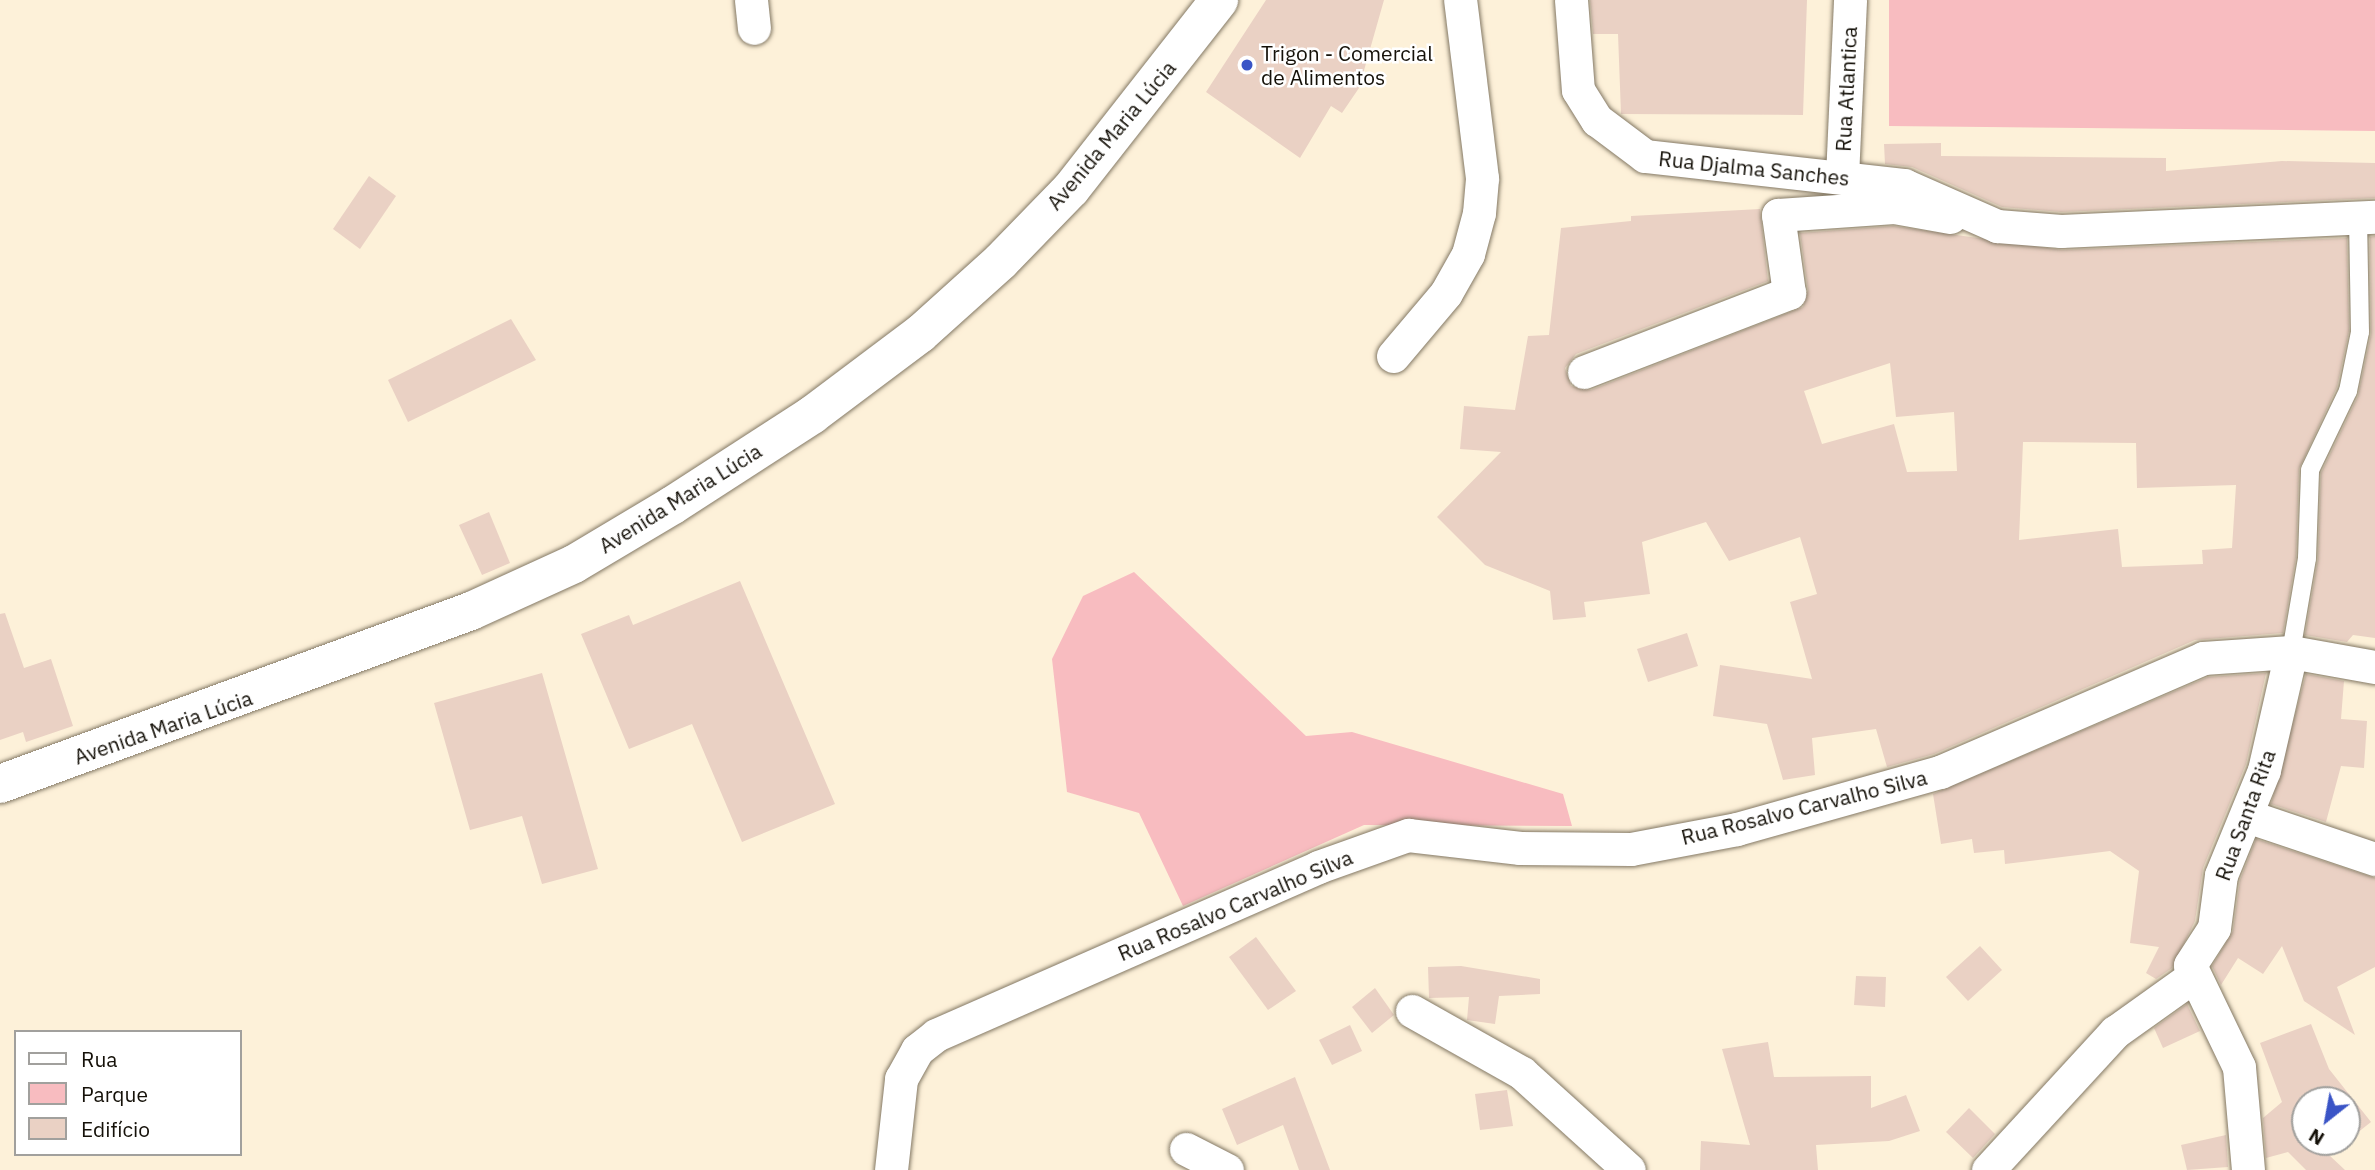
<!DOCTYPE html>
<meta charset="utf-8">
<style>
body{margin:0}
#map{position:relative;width:2375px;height:1170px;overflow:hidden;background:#fdf1d9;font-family:"IBM Plex Sans",sans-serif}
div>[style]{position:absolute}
.green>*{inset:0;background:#f8bcc0}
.building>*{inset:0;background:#ead1c4}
.roads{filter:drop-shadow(0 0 2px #837864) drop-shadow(0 0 2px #837864)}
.service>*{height:18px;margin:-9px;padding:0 9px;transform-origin:9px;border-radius:9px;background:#fff}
.minor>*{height:33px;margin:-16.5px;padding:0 16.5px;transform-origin:16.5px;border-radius:16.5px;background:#fff}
.secondary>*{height:38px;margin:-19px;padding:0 19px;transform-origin:19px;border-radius:19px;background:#fff}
.dots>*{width:19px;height:19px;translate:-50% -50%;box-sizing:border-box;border:4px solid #fff;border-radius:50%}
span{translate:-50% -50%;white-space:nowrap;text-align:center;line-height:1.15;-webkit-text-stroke:5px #fff;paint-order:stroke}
.poi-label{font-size:21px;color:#151109}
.left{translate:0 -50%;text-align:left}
.street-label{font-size:21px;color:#151109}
.legend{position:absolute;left:14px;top:1030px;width:228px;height:126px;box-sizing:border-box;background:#fff;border:2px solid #a1a09d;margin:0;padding:9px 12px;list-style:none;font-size:21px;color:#151109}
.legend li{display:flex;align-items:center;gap:14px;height:35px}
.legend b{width:35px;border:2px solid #a1a09d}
.north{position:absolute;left:2291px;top:1086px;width:70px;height:70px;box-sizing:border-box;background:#fff;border:2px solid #a1a09d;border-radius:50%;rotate:211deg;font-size:19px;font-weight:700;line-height:28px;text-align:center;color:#151109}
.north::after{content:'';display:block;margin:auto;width:24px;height:32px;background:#3a54c6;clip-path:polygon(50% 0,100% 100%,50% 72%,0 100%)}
</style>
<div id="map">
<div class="green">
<div style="clip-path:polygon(1889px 0,2375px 0,2375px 131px,1889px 126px)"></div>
<div style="clip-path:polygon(1134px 572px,1306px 736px,1352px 732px,1563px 794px,1572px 826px,1364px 825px,1183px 906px,1139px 813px,1067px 792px,1052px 659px,1083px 596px)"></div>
</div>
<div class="building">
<div style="clip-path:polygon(1266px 0,1384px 0,1359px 88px,1342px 113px,1331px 106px,1300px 158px,1206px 92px)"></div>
<div style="clip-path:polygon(1590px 0,1807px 0,1803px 115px,1621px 114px,1618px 34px,1593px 34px)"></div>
<div style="clip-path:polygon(1941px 143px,1941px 156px,2166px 158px,2166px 171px,2282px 161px,2375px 163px,2375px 198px,2061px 212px,2002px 207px,1912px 167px,1885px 164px,1884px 144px)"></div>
<div style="clip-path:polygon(369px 176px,396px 196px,360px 249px,333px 229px)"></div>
<div style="clip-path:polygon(evenodd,1760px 209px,1768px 281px,1576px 354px,1565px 368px,1571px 386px,1591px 390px,1803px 307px,1808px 290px,1800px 233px,1893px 226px,2062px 250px,2347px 238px,2349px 331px,2337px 387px,2299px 469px,2296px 557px,2283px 633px,2195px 640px,1934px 754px,1887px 767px,1876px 729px,1812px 738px,1815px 775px,1783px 780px,1767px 724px,1713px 716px,1720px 665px,1812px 679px,1790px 602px,1817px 594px,1800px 537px,1729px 561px,1706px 522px,1642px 542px,1650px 594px,1584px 602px,1586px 617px,1553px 620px,1550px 591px,1485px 565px,1437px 517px,1501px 452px,1460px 449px,1464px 406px,1515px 410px,1528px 336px,1549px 335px,1561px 228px,1631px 221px,1631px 216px,1760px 209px,1890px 363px,1896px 417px,1954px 412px,1957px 471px,1907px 472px,1894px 424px,1822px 444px,1804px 391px,1890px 363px,1760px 209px,2023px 442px,2136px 443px,2137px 488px,2236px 485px,2232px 548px,2202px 550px,2203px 564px,2122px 567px,2118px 529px,2019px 540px,2023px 442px)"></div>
<div style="clip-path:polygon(2375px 236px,2375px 638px,2353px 635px,2347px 642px,2305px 635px,2318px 559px,2321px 473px,2358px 396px,2371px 334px,2370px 237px)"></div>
<div style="clip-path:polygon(511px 319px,536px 360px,408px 422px,388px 380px)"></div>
<div style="clip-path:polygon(489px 512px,510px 563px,482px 575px,459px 525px)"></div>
<div style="clip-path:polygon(740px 581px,835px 804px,742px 842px,692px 724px,629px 749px,581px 634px,629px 615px,633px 625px)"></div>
<div style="clip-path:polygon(5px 613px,24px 668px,51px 659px,73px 726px,26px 742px,23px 732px,0 740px,0 614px)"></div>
<div style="clip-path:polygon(1687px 633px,1698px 666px,1648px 682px,1637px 649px)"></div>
<div style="clip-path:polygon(542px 673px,598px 869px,542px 884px,522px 816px,470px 830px,434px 703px)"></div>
<div style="clip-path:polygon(2266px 673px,2246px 764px,2203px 868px,2195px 921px,2172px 968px,2156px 979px,2146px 973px,2159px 947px,2130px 943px,2139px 871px,2110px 851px,2005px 864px,2004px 850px,1974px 853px,1972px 839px,1941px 844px,1933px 794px,2208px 677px)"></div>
<div style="clip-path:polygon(2306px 674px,2344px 681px,2341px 719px,2367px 721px,2364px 768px,2341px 766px,2326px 822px,2271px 804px)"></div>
<div style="clip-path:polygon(2256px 839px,2375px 878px,2375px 967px,2337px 987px,2355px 1035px,2304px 1001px,2282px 946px,2263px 974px,2238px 958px,2221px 985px,2212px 966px,2233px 931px,2240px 880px)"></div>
<div style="clip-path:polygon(1256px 937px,1296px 991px,1268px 1010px,1229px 957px)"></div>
<div style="clip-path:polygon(1980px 946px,2002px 970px,1968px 1001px,1946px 977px)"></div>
<div style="clip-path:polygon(1461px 966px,1540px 979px,1540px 994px,1499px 996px,1495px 1024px,1467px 1020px,1469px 997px,1429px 998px,1428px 967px)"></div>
<div style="clip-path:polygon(1856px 976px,1886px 977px,1885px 1007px,1854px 1005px)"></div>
<div style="clip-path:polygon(1375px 988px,1394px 1015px,1372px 1033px,1352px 1007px)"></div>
<div style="clip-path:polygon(2187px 1004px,2200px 1031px,2163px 1048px,2154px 1028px)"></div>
<div style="clip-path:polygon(2311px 1024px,2329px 1069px,2371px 1122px,2347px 1141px,2347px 1100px,2305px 1100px,2305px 1142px,2346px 1142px,2329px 1155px,2345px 1170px,2306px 1170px,2288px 1152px,2266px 1158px,2263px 1118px,2282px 1102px,2260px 1043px)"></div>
<div style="clip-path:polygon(1350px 1025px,1362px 1051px,1332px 1065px,1319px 1040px)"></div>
<div style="clip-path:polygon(1768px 1042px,1774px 1077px,1871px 1076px,1871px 1108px,1906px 1095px,1920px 1131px,1889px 1141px,1816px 1145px,1818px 1170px,1700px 1170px,1701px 1141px,1750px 1145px,1722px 1049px)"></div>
<div style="clip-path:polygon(1295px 1077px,1330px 1170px,1299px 1170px,1283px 1125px,1237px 1145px,1222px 1109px)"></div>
<div style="clip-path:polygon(1507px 1090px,1513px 1126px,1480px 1130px,1475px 1094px)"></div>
<div style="clip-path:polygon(1969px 1108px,1995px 1134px,1973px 1158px,1946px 1132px)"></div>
<div style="clip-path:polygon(2226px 1135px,2228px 1167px,2187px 1170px,2181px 1145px)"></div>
</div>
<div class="roads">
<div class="service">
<div style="left:2291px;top:652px;width:95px;rotate:-80.3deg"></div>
<div style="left:2307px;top:558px;width:88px;rotate:-88deg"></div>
<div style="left:2310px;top:470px;width:88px;rotate:-64.3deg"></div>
<div style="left:2348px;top:391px;width:60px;rotate:-78.5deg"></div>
<div style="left:2360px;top:332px;width:113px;rotate:-91deg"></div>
</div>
<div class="minor">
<div style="left:751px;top:0;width:28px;rotate:84deg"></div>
<div style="left:1571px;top:0;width:90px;rotate:85.6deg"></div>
<div style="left:1578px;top:90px;width:36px;rotate:58deg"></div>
<div style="left:1597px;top:120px;width:60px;rotate:36.9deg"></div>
<div style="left:1645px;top:156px;width:261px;rotate:6.4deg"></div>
<div style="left:1904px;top:185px;width:102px;rotate:23.8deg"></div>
<div style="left:1997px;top:226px;width:64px;rotate:4.5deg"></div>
<div style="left:2061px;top:231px;width:314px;rotate:-2.6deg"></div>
<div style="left:1842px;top:177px;width:177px;rotate:-87.4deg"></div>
<div style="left:1393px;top:356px;width:82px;rotate:-49.9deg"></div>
<div style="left:1446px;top:293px;width:45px;rotate:-60.6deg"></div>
<div style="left:1468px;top:254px;width:42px;rotate:-75deg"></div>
<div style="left:1479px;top:213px;width:35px;rotate:-85deg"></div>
<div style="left:1482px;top:178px;width:179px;rotate:-97deg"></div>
<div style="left:1584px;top:372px;width:220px;rotate:-21.1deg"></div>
<div style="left:1789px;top:293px;width:79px;rotate:-98deg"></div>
<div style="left:1778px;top:215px;width:116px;rotate:-3.9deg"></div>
<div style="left:1894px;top:207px;width:57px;rotate:10.1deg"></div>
<div style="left:2247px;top:816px;width:135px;rotate:18.6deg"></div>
<div style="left:1412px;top:1011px;width:126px;rotate:29.4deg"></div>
<div style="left:1522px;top:1073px;width:144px;rotate:42.2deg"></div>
<div style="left:1186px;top:1149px;width:46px;rotate:27.1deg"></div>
<div style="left:891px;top:1170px;width:92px;rotate:-83.7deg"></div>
<div style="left:901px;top:1079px;width:33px;rotate:-61deg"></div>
<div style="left:917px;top:1050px;width:24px;rotate:-38deg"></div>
<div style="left:936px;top:1035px;width:417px;rotate:-23.7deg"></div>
<div style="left:1318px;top:867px;width:96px;rotate:-19.6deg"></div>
<div style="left:1408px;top:835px;width:113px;rotate:6.6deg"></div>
<div style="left:1520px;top:848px;width:111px;rotate:0.5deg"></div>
<div style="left:1631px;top:849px;width:108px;rotate:-10.7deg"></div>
<div style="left:1737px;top:829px;width:211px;rotate:-15.7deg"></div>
<div style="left:1940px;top:772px;width:287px;rotate:-23.4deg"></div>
<div style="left:2203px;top:658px;width:88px;rotate:-3.9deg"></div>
<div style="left:2291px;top:652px;width:85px;rotate:10.1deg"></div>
<div style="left:1988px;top:1170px;width:188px;rotate:-47.4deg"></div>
<div style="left:2115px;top:1032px;width:95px;rotate:-35.5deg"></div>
<div style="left:2248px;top:1170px;width:103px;rotate:-95deg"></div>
<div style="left:2239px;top:1067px;width:113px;rotate:-115.7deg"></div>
<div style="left:2190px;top:965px;width:44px;rotate:-57deg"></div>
<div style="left:2214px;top:928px;width:53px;rotate:-82.5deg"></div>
<div style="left:2221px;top:875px;width:113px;rotate:-67.7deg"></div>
<div style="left:2264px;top:770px;width:121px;rotate:-77.1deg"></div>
</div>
<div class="secondary">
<div style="left:0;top:784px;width:502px;rotate:-20.17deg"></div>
<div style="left:471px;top:611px;width:113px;rotate:-24.5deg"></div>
<div style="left:574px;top:564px;width:115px;rotate:-30.8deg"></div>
<div style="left:673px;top:505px;width:166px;rotate:-32.9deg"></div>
<div style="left:812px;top:415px;width:135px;rotate:-36.9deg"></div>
<div style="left:920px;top:334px;width:109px;rotate:-42deg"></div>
<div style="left:1001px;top:261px;width:100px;rotate:-45.8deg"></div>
<div style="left:1071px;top:189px;width:240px;rotate:-51.9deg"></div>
</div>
</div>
<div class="dots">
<div style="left:1247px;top:65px;background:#3a54c6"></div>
</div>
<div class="poi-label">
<span class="left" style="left:1261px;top:65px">Trigon - Comercial<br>de Alimentos</span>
</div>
<div class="street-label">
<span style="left:1846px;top:89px;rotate:-87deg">Rua Atlantica</span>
<span style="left:1111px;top:135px;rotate:-50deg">Avenida Maria Lúcia</span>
<span style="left:1754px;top:168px;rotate:6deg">Rua Djalma Sanches</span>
<span style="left:680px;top:498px;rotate:-32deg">Avenida Maria Lúcia</span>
<span style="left:163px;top:727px;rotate:-19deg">Avenida Maria Lúcia</span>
<span style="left:1804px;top:807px;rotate:-14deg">Rua Rosalvo Carvalho Silva</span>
<span style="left:2245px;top:815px;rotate:-70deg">Rua Santa Rita</span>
<span style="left:1235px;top:905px;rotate:-23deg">Rua Rosalvo Carvalho Silva</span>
</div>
<ul class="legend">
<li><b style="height:9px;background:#fff"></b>Rua</li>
<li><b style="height:19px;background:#f8bcc0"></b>Parque</li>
<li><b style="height:19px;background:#ead1c4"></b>Edifício</li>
</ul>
<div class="north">N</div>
</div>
